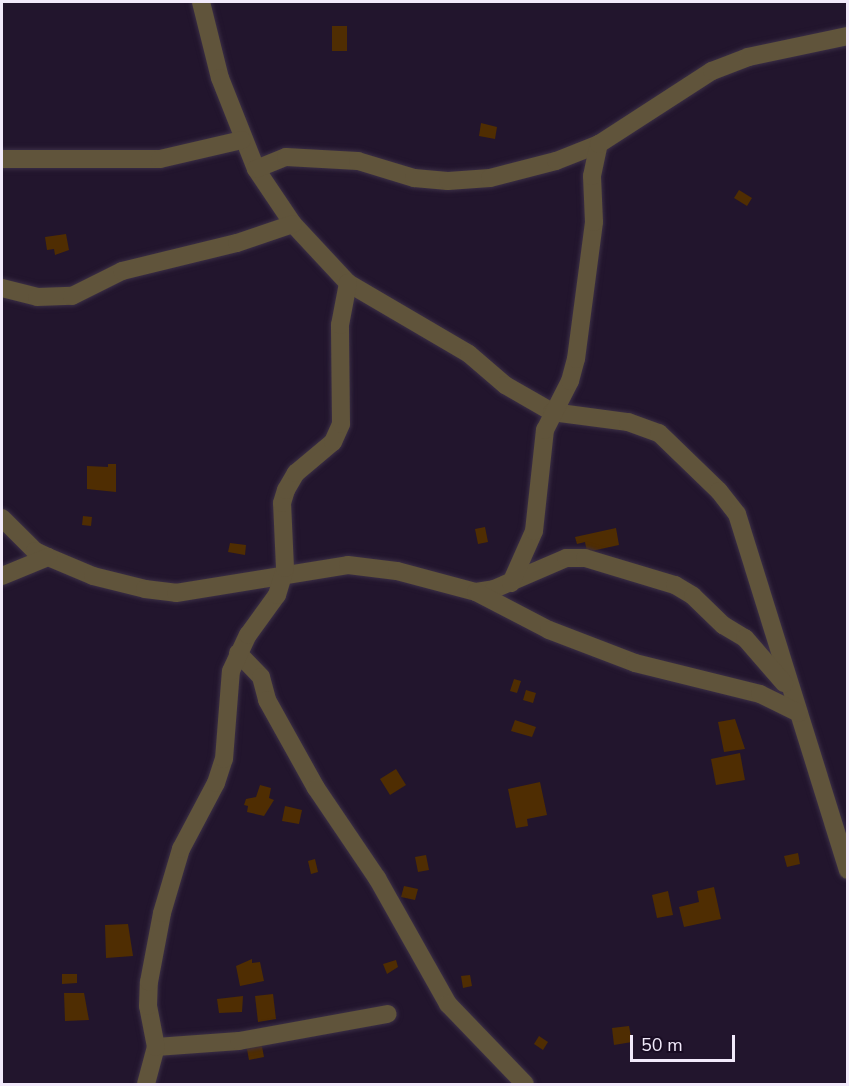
<!DOCTYPE html>
<style>
body{margin:0}
#map{position:relative;width:849px;height:1086px;overflow:hidden;background:#22152d;font-family:"Nunito Sans",sans-serif}
div>[style]{position:absolute}
.building>*{inset:0;background:#4f2d02}
.roads{filter:drop-shadow(0 0 2px #3b2f46) drop-shadow(0 0 2px #3b2f46)}
.minor>*{height:18px;margin:-9px;padding:0 9px;transform-origin:9px;border-radius:9px;background:#60543b}
span{translate:-50% -50%;white-space:nowrap;text-align:center;line-height:1.15;-webkit-text-stroke:5px #190c23;paint-order:stroke}
.frame{position:absolute;inset:0;border:3px solid #f2eafb;pointer-events:none}
.scale{position:absolute;left:630px;top:1035px;width:105px;height:27px;box-sizing:border-box;border:3px solid #f2eafb;border-top:0;padding-left:8px;font-size:18px;line-height:21px;white-space:nowrap;color:#f2eafb;-webkit-text-stroke:4px #190c23;paint-order:stroke}
</style>
<div id="map">
<div class="building">
<div style="clip-path:polygon(332px 26px,347px 26px,347px 51px,332px 51px)"></div>
<div style="clip-path:polygon(481px 123px,497px 127px,495px 139px,479px 136px)"></div>
<div style="clip-path:polygon(739px 190px,752px 198px,747px 206px,734px 198px)"></div>
<div style="clip-path:polygon(66px 234px,69px 250px,55px 255px,54px 249px,47px 250px,45px 237px)"></div>
<div style="clip-path:polygon(108px 464px,116px 464px,116px 492px,87px 489px,87px 466px,108px 467px)"></div>
<div style="clip-path:polygon(83px 516px,92px 517px,91px 526px,82px 525px)"></div>
<div style="clip-path:polygon(485px 527px,488px 542px,478px 544px,475px 529px)"></div>
<div style="clip-path:polygon(616px 528px,619px 545px,587px 552px,585px 542px,577px 544px,575px 537px)"></div>
<div style="clip-path:polygon(230px 543px,246px 545px,245px 555px,228px 552px)"></div>
<div style="clip-path:polygon(514px 679px,521px 681px,517px 693px,510px 691px)"></div>
<div style="clip-path:polygon(526px 690px,536px 693px,533px 703px,523px 700px)"></div>
<div style="clip-path:polygon(735px 719px,745px 749px,724px 752px,718px 722px)"></div>
<div style="clip-path:polygon(515px 720px,536px 727px,532px 737px,511px 731px)"></div>
<div style="clip-path:polygon(740px 753px,745px 780px,716px 785px,711px 759px)"></div>
<div style="clip-path:polygon(396px 769px,406px 785px,390px 795px,380px 779px)"></div>
<div style="clip-path:polygon(540px 782px,547px 815px,527px 819px,528px 826px,516px 828px,508px 789px)"></div>
<div style="clip-path:polygon(260px 785px,271px 788px,269px 798px,274px 800px,264px 816px,247px 812px,248px 806px,244px 805px,246px 799px,256px 797px)"></div>
<div style="clip-path:polygon(285px 806px,302px 810px,299px 824px,282px 821px)"></div>
<div style="clip-path:polygon(798px 853px,800px 864px,787px 867px,784px 856px)"></div>
<div style="clip-path:polygon(426px 855px,429px 870px,418px 872px,415px 857px)"></div>
<div style="clip-path:polygon(315px 859px,318px 872px,311px 874px,308px 861px)"></div>
<div style="clip-path:polygon(404px 886px,418px 889px,415px 900px,401px 897px)"></div>
<div style="clip-path:polygon(714px 887px,721px 919px,684px 927px,679px 907px,699px 902px,697px 891px)"></div>
<div style="clip-path:polygon(668px 891px,673px 915px,657px 918px,652px 895px)"></div>
<div style="clip-path:polygon(128px 924px,133px 956px,106px 958px,105px 925px)"></div>
<div style="clip-path:polygon(252px 959px,252px 963px,260px 962px,264px 981px,240px 986px,236px 966px)"></div>
<div style="clip-path:polygon(396px 960px,398px 967px,387px 974px,383px 964px)"></div>
<div style="clip-path:polygon(62px 974px,77px 974px,77px 983px,62px 984px)"></div>
<div style="clip-path:polygon(470px 975px,472px 986px,463px 988px,461px 976px)"></div>
<div style="clip-path:polygon(64px 993px,84px 993px,89px 1020px,65px 1021px)"></div>
<div style="clip-path:polygon(273px 994px,276px 1019px,258px 1022px,255px 996px)"></div>
<div style="clip-path:polygon(243px 996px,242px 1012px,219px 1013px,217px 999px)"></div>
<div style="clip-path:polygon(629px 1026px,632px 1042px,614px 1045px,612px 1028px)"></div>
<div style="clip-path:polygon(539px 1036px,548px 1042px,543px 1050px,534px 1044px)"></div>
<div style="clip-path:polygon(261px 1041px,264px 1057px,249px 1060px,246px 1044px)"></div>
</div>
<div class="roads">
<div class="minor">
<div style="left:201px;top:2px;width:78px;rotate:76deg"></div>
<div style="left:220px;top:78px;width:98px;rotate:68.4deg"></div>
<div style="left:256px;top:169px;width:66px;rotate:56.1deg"></div>
<div style="left:293px;top:224px;width:81px;rotate:47deg"></div>
<div style="left:348px;top:283px;width:140px;rotate:30.4deg"></div>
<div style="left:469px;top:354px;width:48px;rotate:40.7deg"></div>
<div style="left:505px;top:385px;width:54px;rotate:29.9deg"></div>
<div style="left:552px;top:412px;width:77px;rotate:7.5deg"></div>
<div style="left:628px;top:422px;width:33px;rotate:20deg"></div>
<div style="left:659px;top:433px;width:83px;rotate:44deg"></div>
<div style="left:719px;top:491px;width:29px;rotate:52deg"></div>
<div style="left:737px;top:514px;width:373px;rotate:72.7deg"></div>
<div style="left:2px;top:159px;width:158px"></div>
<div style="left:160px;top:159px;width:84px;rotate:-13deg"></div>
<div style="left:256px;top:169px;width:32px;rotate:-22deg"></div>
<div style="left:286px;top:157px;width:72px;rotate:3.2deg"></div>
<div style="left:358px;top:161px;width:59px;rotate:16.9deg"></div>
<div style="left:414px;top:178px;width:34px;rotate:5deg"></div>
<div style="left:448px;top:181px;width:42px;rotate:-4.1deg"></div>
<div style="left:490px;top:178px;width:68px;rotate:-14.4deg"></div>
<div style="left:556px;top:161px;width:46px;rotate:-21.6deg"></div>
<div style="left:2px;top:288px;width:36px;rotate:14deg"></div>
<div style="left:37px;top:297px;width:35px;rotate:-2deg"></div>
<div style="left:72px;top:296px;width:56px;rotate:-26.6deg"></div>
<div style="left:122px;top:271px;width:118px;rotate:-13.7deg"></div>
<div style="left:237px;top:243px;width:59px;rotate:-18.7deg"></div>
<div style="left:2px;top:518px;width:47px;rotate:45deg"></div>
<div style="left:35px;top:551px;width:14px;rotate:25deg"></div>
<div style="left:48px;top:557px;width:49px;rotate:22.9deg"></div>
<div style="left:93px;top:576px;width:54px;rotate:14deg"></div>
<div style="left:145px;top:589px;width:31px;rotate:7deg"></div>
<div style="left:176px;top:593px;width:174px;rotate:-9.2deg"></div>
<div style="left:348px;top:565px;width:49px;rotate:7deg"></div>
<div style="left:397px;top:571px;width:82px;rotate:14.9deg"></div>
<div style="left:476px;top:592px;width:18px;rotate:-9deg"></div>
<div style="left:494px;top:589px;width:78px;rotate:-23.3deg"></div>
<div style="left:566px;top:558px;width:19px"></div>
<div style="left:585px;top:558px;width:94px;rotate:16.7deg"></div>
<div style="left:675px;top:585px;width:21px;rotate:31deg"></div>
<div style="left:693px;top:596px;width:42px;rotate:44deg"></div>
<div style="left:723px;top:625px;width:26px;rotate:31deg"></div>
<div style="left:745px;top:638px;width:60px;rotate:49.1deg"></div>
<div style="left:2px;top:576px;width:50px;rotate:-22.4deg"></div>
<div style="left:511px;top:583px;width:57px;rotate:-66.1deg"></div>
<div style="left:534px;top:531px;width:102px;rotate:-83.8deg"></div>
<div style="left:545px;top:430px;width:55px;rotate:-63deg"></div>
<div style="left:570px;top:381px;width:23px;rotate:-75deg"></div>
<div style="left:576px;top:359px;width:138px;rotate:-82.5deg"></div>
<div style="left:594px;top:222px;width:46px;rotate:-92.5deg"></div>
<div style="left:592px;top:176px;width:33px;rotate:-78deg"></div>
<div style="left:599px;top:144px;width:135px;rotate:-32.9deg"></div>
<div style="left:712px;top:71px;width:39px;rotate:-21deg"></div>
<div style="left:748px;top:57px;width:102px;rotate:-11.9deg"></div>
<div style="left:476px;top:592px;width:82px;rotate:27.5deg"></div>
<div style="left:549px;top:630px;width:92px;rotate:21deg"></div>
<div style="left:635px;top:663px;width:129px;rotate:13.9deg"></div>
<div style="left:760px;top:694px;width:43px;rotate:26deg"></div>
<div style="left:238px;top:653px;width:33px;rotate:46deg"></div>
<div style="left:261px;top:677px;width:24px;rotate:75deg"></div>
<div style="left:267px;top:700px;width:101px;rotate:60.9deg"></div>
<div style="left:316px;top:788px;width:109px;rotate:55.9deg"></div>
<div style="left:377px;top:878px;width:145px;rotate:60.6deg"></div>
<div style="left:448px;top:1004px;width:111px;rotate:46.1deg"></div>
<div style="left:156px;top:1047px;width:83px;rotate:-4.1deg"></div>
<div style="left:239px;top:1041px;width:151px;rotate:-10.3deg"></div>
<div style="left:146px;top:1084px;width:38px;rotate:-75deg"></div>
<div style="left:156px;top:1047px;width:42px;rotate:-101deg"></div>
<div style="left:148px;top:1006px;width:24px;rotate:-88deg"></div>
<div style="left:149px;top:982px;width:70px;rotate:-79.3deg"></div>
<div style="left:162px;top:913px;width:67px;rotate:-73.5deg"></div>
<div style="left:181px;top:849px;width:75px;rotate:-62.1deg"></div>
<div style="left:216px;top:783px;width:25px;rotate:-72deg"></div>
<div style="left:224px;top:759px;width:88px;rotate:-85.5deg"></div>
<div style="left:231px;top:671px;width:40px;rotate:-65deg"></div>
<div style="left:248px;top:635px;width:49px;rotate:-54.1deg"></div>
<div style="left:277px;top:595px;width:28px;rotate:-73deg"></div>
<div style="left:285px;top:568px;width:65px;rotate:-92.6deg"></div>
<div style="left:282px;top:503px;width:14px;rotate:-73deg"></div>
<div style="left:286px;top:490px;width:20px;rotate:-60deg"></div>
<div style="left:296px;top:473px;width:48px;rotate:-40deg"></div>
<div style="left:333px;top:442px;width:20px;rotate:-66deg"></div>
<div style="left:341px;top:424px;width:99px;rotate:-90.6deg"></div>
<div style="left:340px;top:325px;width:43px;rotate:-79.2deg"></div>
</div>
</div>
<div class="frame"></div>
<div class="scale">50 m</div>
</div>
